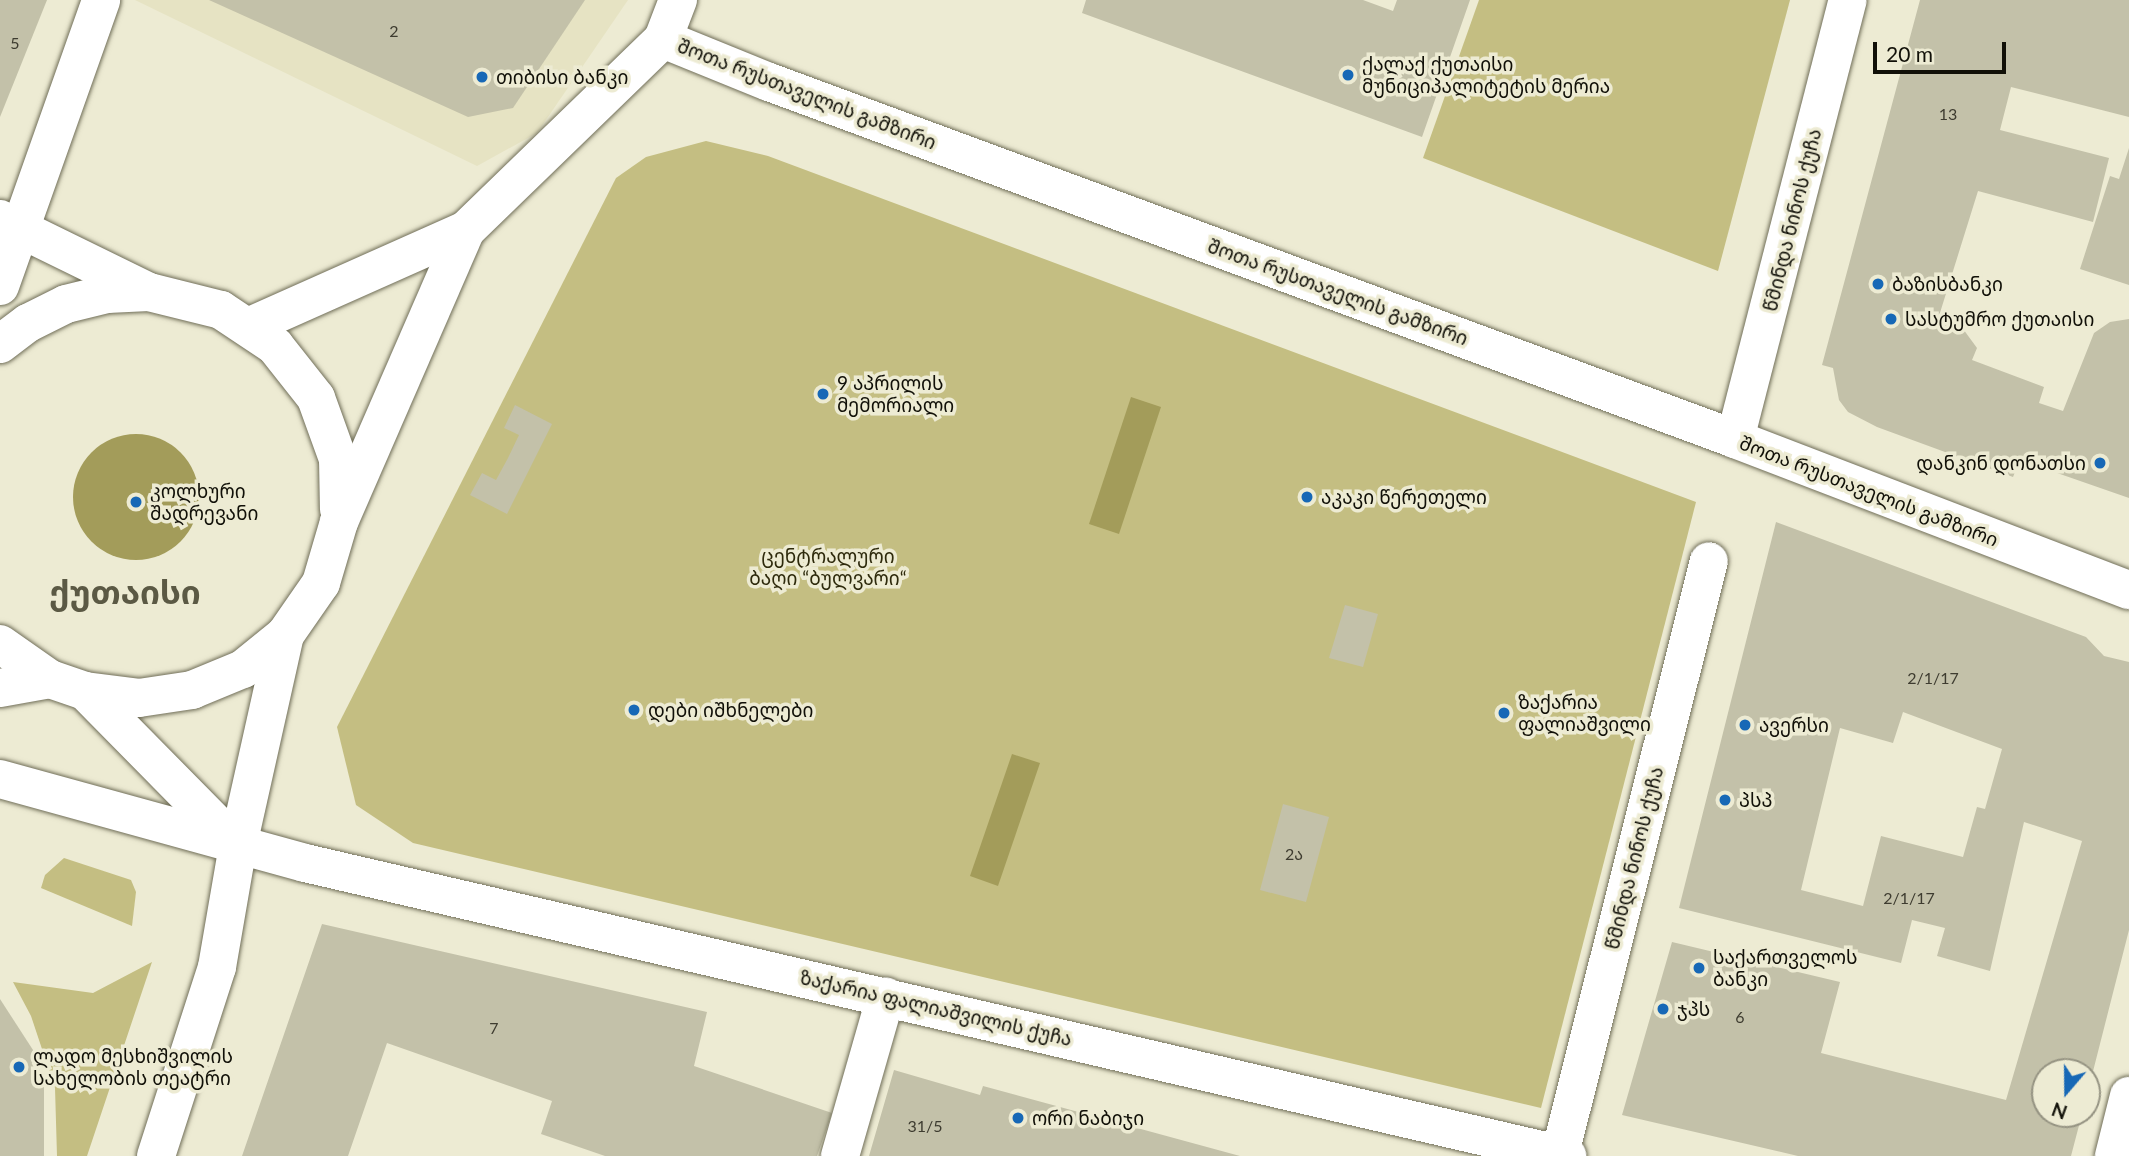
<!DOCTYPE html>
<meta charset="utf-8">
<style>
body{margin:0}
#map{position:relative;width:2129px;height:1156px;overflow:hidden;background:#edebd3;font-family:Lato,"Noto Sans Georgian",sans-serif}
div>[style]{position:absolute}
.built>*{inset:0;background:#e6e3c3}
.green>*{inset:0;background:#c4be82}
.water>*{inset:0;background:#a39c5a}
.round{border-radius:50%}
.building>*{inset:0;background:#c3c1a9}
.roads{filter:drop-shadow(0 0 2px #706e58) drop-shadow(0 0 2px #706e58)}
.minor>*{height:38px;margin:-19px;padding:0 19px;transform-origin:19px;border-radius:19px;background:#fff}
.major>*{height:38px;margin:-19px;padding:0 19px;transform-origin:19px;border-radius:19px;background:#fff}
.dots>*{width:19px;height:19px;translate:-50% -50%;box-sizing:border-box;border:4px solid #edebd3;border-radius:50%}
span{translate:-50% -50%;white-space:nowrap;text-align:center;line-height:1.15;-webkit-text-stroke:7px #edebd3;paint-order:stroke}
.number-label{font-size:16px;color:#3e3c30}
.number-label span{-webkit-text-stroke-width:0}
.poi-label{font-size:19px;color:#111008}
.left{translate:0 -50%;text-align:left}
.right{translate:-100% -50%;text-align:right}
.street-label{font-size:19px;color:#111008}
.park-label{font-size:19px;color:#2e2a0c}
.town-label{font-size:33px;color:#5b5944;font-weight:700}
.north{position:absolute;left:2031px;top:1058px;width:70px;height:70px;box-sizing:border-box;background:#edebd3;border:2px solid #959382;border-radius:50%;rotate:200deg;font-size:19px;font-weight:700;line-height:28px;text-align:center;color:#111008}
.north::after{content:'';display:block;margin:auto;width:24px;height:32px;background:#1768b6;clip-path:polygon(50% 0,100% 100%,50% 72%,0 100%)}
.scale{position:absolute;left:1873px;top:42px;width:133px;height:32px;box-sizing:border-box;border:4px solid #111008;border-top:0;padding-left:9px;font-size:21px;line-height:24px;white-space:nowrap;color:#111008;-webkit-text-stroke:5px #edebd3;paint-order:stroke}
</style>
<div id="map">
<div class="built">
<div style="clip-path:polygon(135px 0,628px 0,537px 133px,477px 166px)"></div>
</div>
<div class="green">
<div style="clip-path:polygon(1479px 0,1790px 0,1718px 271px,1423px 158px)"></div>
<div style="clip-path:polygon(706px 141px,768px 156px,1696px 502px,1541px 1108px,413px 843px,356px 805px,337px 727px,616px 178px,646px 157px)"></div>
<div style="clip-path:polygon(64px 858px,131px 880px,136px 892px,132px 926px,41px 888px,45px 875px)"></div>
<div style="clip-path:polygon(152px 962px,87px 1156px,57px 1156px,55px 1088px,31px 1016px,13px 982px,93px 993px)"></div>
</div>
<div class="water">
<div style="clip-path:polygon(1131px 397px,1161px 407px,1119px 534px,1089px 524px)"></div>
<div class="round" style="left:73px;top:434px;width:126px;height:126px"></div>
<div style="clip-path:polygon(1012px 754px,1040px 763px,998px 886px,970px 876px)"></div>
</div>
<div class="building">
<div style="clip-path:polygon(0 0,47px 0,0 117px)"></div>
<div style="clip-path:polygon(209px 0,585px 0,513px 108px,468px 117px)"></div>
<div style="clip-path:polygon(1086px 0,1363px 0,1393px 11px,1397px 0,1470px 0,1422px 137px,1082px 13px)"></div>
<div style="clip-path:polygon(1920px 0,2129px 0,2129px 117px,2011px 87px,2000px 130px,2109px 158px,2093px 222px,1978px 191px,1939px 316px,1958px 322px,1977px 348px,1972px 360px,2044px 387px,2039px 403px,2063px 411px,2094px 333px,2110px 322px,2129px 319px,2129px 498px,2020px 460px,2013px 477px,1877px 427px,1848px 412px,1839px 400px,1833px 368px,1822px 365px)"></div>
<div style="clip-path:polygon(2129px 148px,2129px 285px,2080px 269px,2110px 176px,2119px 179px)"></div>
<div style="clip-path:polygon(515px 405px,552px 424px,507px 514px,470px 495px,482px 473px,496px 480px,508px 458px,519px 435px,504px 428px)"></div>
<div style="clip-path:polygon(evenodd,1776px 522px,2086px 637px,2104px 656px,2129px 662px,2129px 930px,2088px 1091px,2087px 1072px,2045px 1072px,2045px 1114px,2082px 1114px,2071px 1156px,1798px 1156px,1622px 1115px,1672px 942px,1840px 982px,1821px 1053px,2006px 1100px,2082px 841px,2024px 822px,1990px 971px,1937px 956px,1945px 928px,1912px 920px,1901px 963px,1679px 908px,1776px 522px,1903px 712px,2002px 749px,1985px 809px,1977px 807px,1963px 857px,1881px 836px,1863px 906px,1801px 890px,1840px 728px,1893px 743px,1903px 712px)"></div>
<div style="clip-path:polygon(1345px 605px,1378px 614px,1363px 667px,1329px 658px)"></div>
<div style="clip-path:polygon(1283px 804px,1329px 817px,1306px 902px,1260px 890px)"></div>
<div style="clip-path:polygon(322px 924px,707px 1012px,694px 1066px,832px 1113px,817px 1156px,605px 1156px,541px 1134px,552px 1101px,387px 1043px,348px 1156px,242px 1156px)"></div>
<div style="clip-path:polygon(0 999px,33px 1050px,44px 1084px,44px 1156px,0 1156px)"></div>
<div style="clip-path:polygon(894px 1070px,980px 1095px,983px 1086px,1240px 1156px,869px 1156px)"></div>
</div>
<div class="roads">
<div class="minor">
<div style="left:0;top:219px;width:166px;rotate:26.1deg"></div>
<div style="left:1735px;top:439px;width:453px;rotate:-75.6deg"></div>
<div style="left:1560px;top:1154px;width:611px;rotate:-75.9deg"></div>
<div style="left:156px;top:1156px;width:199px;rotate:-72.1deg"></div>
<div style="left:217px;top:967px;width:124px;rotate:-80.2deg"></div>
<div style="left:238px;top:845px;width:215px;rotate:-77.4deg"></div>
<div style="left:840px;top:1156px;width:166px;rotate:-74deg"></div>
<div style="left:2114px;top:1156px;width:62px;rotate:-76deg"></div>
</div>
<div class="major">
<div style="left:663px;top:39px;width:114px;rotate:22.1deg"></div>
<div style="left:769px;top:82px;width:1030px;rotate:20.28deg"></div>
<div style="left:1735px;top:439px;width:422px;rotate:21deg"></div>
<div style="left:0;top:286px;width:303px;rotate:-70.5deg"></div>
<div style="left:250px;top:326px;width:236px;rotate:-24deg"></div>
<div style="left:466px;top:230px;width:274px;rotate:-44.1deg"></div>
<div style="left:663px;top:39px;width:42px;rotate:-69deg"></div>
<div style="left:0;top:344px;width:35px;rotate:-37deg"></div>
<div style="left:28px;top:323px;width:42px;rotate:-26.6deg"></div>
<div style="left:66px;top:304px;width:42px;rotate:-13.7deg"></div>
<div style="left:107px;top:294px;width:42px;rotate:-2.7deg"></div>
<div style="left:149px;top:292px;width:74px;rotate:14deg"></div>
<div style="left:221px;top:310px;width:65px;rotate:33.7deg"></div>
<div style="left:275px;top:346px;width:66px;rotate:51.7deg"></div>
<div style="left:316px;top:398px;width:65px;rotate:70.2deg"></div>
<div style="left:338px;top:459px;width:50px;rotate:88.9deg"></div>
<div style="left:0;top:644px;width:61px;rotate:35deg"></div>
<div style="left:50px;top:679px;width:37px;rotate:19deg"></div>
<div style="left:85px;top:691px;width:54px;rotate:7.4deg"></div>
<div style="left:139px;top:698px;width:54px;rotate:-8.6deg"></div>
<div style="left:192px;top:690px;width:55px;rotate:-22.4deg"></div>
<div style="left:243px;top:669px;width:54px;rotate:-39deg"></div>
<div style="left:285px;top:635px;width:63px;rotate:-55.3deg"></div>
<div style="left:321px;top:583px;width:64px;rotate:-73.6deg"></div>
<div style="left:339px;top:522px;width:318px;rotate:-66.5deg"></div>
<div style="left:0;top:688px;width:51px;rotate:-10.2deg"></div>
<div style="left:85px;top:691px;width:215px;rotate:45.4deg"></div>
<div style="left:0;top:779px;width:316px;rotate:15.4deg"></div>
<div style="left:305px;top:863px;width:1296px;rotate:13.07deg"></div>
</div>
</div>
<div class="dots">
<div style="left:1348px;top:75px;background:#1768b6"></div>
<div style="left:482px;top:77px;background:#1768b6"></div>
<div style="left:1878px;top:284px;background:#1768b6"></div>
<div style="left:1891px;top:319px;background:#1768b6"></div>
<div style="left:823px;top:394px;background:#1768b6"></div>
<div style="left:2100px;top:463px;background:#1768b6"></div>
<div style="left:1307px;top:497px;background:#1768b6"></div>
<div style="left:136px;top:502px;background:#1768b6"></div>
<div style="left:634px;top:710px;background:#1768b6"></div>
<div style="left:1504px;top:713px;background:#1768b6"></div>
<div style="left:1745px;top:725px;background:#1768b6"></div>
<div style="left:1725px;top:800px;background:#1768b6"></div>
<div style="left:1699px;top:968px;background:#1768b6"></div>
<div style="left:1663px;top:1009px;background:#1768b6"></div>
<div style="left:19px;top:1067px;background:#1768b6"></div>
<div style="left:1018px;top:1118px;background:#1768b6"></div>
</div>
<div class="number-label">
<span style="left:394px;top:31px">2</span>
<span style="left:15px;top:43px">5</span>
<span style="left:1948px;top:114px">13</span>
<span style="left:1933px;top:678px">2/1/17</span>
<span style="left:1294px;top:854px">2ა</span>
<span style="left:1909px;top:898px">2/1/17</span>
<span style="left:1740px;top:1017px">6</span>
<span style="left:494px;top:1028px">7</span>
<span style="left:925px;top:1126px">31/5</span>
</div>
<div class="poi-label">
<span class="left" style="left:1362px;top:75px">ქალაქ ქუთაისი<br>მუნიციპალიტეტის მერია</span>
<span class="left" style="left:496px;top:77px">თიბისი ბანკი</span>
<span class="left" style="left:1892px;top:284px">ბაზისბანკი</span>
<span class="left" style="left:1905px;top:319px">სასტუმრო ქუთაისი</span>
<span class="left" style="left:837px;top:394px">9 აპრილის<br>მემორიალი</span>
<span class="right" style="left:2086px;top:463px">დანკინ დონათსი</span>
<span class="left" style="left:150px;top:502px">კოლხური<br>შადრევანი</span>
<span class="left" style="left:1321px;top:497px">აკაკი წერეთელი</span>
<span class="left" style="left:1518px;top:713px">ზაქარია<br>ფალიაშვილი</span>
<span class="left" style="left:648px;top:710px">დები იშხნელები</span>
<span class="left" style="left:1759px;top:725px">ავერსი</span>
<span class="left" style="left:1739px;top:800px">პსპ</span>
<span class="left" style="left:1713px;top:968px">საქართველოს<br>ბანკი</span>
<span class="left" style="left:1677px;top:1009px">ჯპს</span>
<span class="left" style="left:33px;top:1067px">ლადო მესხიშვილის<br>სახელობის თეატრი</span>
<span class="left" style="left:1032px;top:1118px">ორი ნაბიჯი</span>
</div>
<div class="street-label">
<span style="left:807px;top:94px;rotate:21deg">შოთა რუსთაველის გამზირი</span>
<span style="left:1792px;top:220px;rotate:-76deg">წმინდა ნინოს ქუჩა</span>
<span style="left:1338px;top:292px;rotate:20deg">შოთა რუსთაველის გამზირი</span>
<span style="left:1869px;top:491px;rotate:21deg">შოთა რუსთაველის გამზირი</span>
<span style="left:1634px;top:858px;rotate:-76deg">წმინდა ნინოს ქუჩა</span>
<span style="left:936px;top:1008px;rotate:13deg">ზაქარია ფალიაშვილის ქუჩა</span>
</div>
<div class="park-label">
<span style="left:828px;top:567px">ცენტრალური<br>ბაღი “ბულვარი“</span>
</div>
<div class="town-label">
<span style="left:125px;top:592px">ქუთაისი</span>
</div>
<div class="north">N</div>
<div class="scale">20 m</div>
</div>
